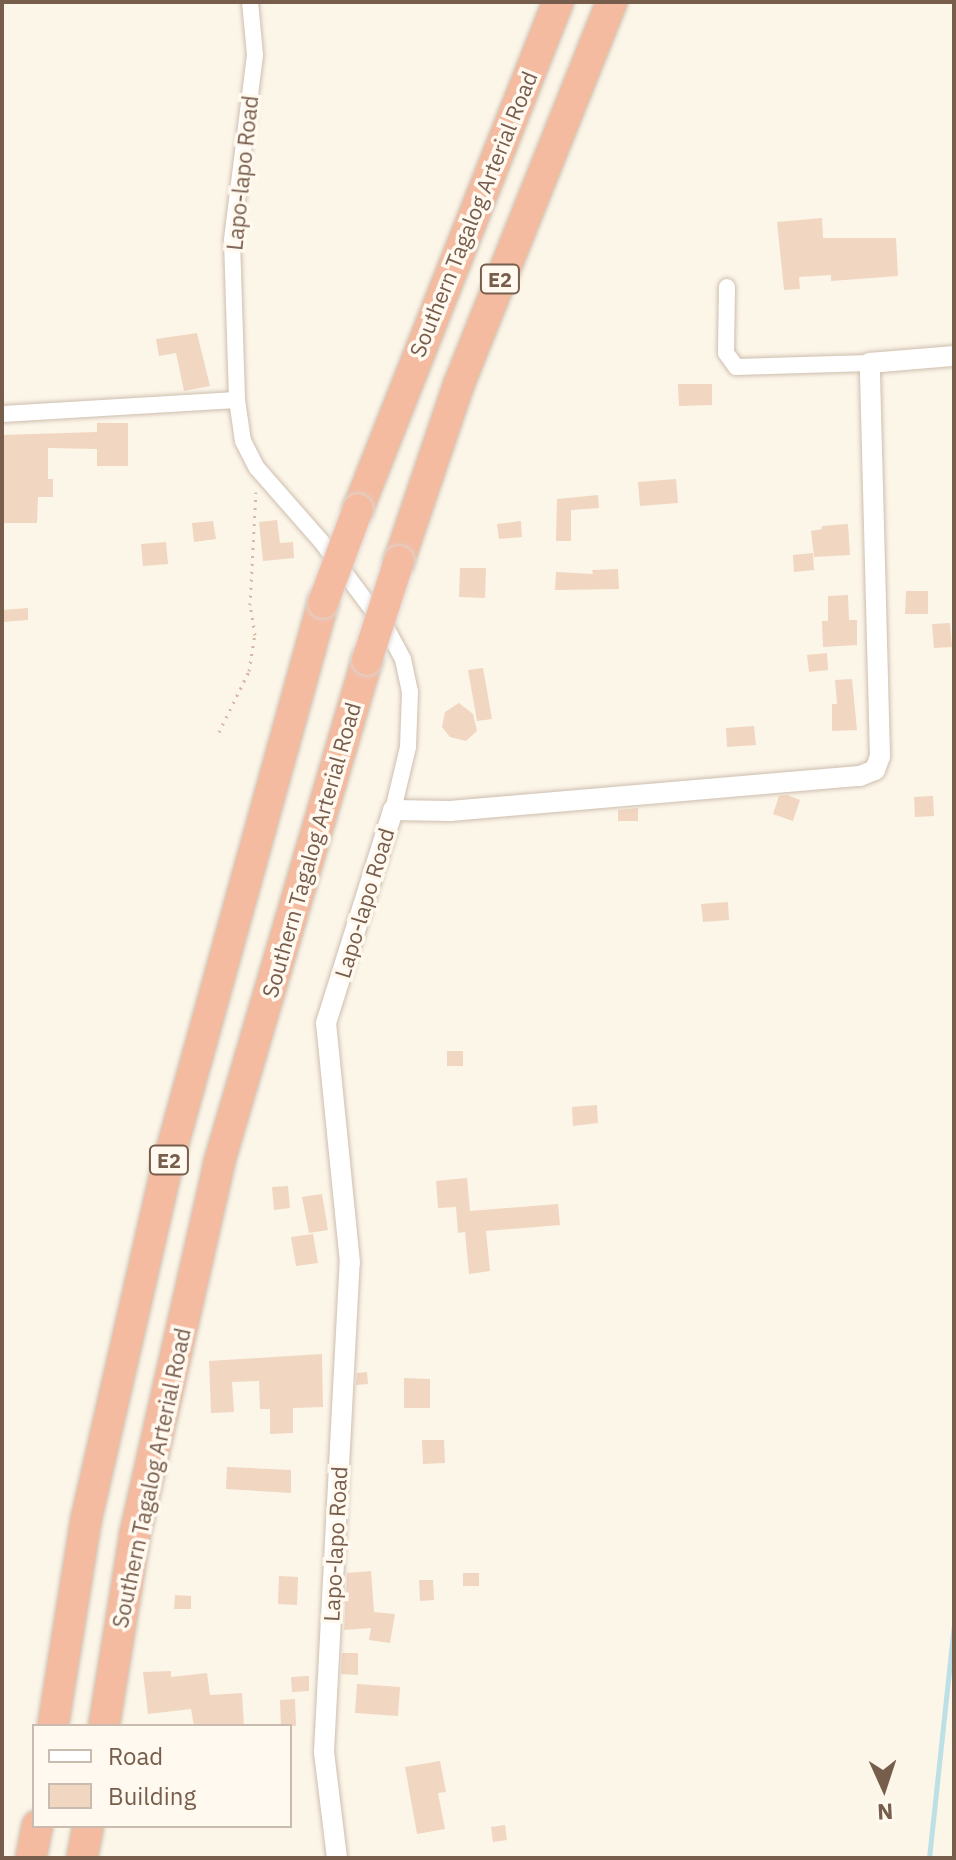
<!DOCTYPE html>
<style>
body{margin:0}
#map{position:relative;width:956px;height:1860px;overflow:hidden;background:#fcf6e9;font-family:"IBM Plex Sans",sans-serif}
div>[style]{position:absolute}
.stream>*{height:5px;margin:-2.5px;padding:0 2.5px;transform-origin:2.5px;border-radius:2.5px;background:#bddfe6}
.building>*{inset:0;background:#f1d6c1}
.path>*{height:3px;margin-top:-1.5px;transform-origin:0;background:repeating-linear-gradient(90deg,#d7b9a3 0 2px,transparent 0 8px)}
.roads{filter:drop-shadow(0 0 2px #cebeae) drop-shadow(0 0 2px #cebeae)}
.minor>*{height:16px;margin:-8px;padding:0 8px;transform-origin:8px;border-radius:8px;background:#fff}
.tertiary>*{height:20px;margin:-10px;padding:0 10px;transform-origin:10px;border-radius:10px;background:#fff}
.motorway>*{height:30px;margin:-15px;padding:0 15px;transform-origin:15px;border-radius:15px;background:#f5bba1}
.bridges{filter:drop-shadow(0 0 2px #dcd5d0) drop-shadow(0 0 2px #dcd5d0)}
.motorway-bridge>*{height:30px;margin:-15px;padding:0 15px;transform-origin:15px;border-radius:15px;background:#f5bba1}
span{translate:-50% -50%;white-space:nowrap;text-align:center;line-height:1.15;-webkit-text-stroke:7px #fff9f0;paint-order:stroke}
.shield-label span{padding:2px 6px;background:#fff9f0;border:2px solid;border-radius:6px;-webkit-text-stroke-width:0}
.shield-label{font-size:20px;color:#775d4c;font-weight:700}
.street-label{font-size:22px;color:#775d4c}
.frame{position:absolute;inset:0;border:4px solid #775d4c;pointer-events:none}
.legend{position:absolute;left:32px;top:1724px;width:260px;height:104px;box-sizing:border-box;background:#fff9f0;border:2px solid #c9bbae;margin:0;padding:10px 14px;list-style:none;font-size:24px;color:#775d4c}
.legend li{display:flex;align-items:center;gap:16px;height:40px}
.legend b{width:40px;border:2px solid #c9bbae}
.north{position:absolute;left:844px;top:1748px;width:80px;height:80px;-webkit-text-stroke:6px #fff9f0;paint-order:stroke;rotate:177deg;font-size:22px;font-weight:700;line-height:32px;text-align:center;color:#775d4c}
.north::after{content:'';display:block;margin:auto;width:28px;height:36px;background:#775d4c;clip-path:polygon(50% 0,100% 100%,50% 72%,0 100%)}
</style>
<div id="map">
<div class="stream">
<div style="left:929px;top:1858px;width:234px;rotate:-83.9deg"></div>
</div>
<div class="building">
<div style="clip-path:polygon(822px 218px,823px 238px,896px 238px,898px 276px,831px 281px,831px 275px,799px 277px,800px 289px,784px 290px,777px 222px)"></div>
<div style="clip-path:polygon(197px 333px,210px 386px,184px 391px,176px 353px,159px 356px,156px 339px)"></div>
<div style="clip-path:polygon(678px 384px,712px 384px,712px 405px,679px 406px)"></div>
<div style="clip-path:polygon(97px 423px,128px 423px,128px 466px,97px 466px,97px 449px,48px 448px,48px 479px,53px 479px,53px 497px,38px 497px,37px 523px,2px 523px,2px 435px,97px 432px)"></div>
<div style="clip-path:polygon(676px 479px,678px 503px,640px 506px,638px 482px)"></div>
<div style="clip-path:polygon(598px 495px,599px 508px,571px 510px,571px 541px,556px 541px,557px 499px)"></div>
<div style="clip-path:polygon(277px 520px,280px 543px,293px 542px,294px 558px,263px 561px,259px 522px)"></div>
<div style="clip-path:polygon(213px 521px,216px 539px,194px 542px,192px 523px)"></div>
<div style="clip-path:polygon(521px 521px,522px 537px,499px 539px,497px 524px)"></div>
<div style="clip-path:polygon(848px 524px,850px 555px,814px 557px,811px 531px,822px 529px,822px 526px)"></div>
<div style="clip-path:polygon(166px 542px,168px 564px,143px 566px,141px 544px)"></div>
<div style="clip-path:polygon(813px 553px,814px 570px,794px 572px,793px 555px)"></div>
<div style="clip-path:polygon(460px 568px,486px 568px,485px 598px,459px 597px)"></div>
<div style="clip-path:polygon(618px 569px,619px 589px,555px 590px,556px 572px,593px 574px,592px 570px)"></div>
<div style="clip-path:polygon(906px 591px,928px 591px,928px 614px,905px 614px)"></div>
<div style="clip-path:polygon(848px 595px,849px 620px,857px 620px,857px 645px,823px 647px,822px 621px,828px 621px,828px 596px)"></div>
<div style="clip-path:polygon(28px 608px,28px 620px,2px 622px,2px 610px)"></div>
<div style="clip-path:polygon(950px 623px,952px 647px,934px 648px,932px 624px)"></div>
<div style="clip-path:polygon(827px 653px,828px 670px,809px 672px,807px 655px)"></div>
<div style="clip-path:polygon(483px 668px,492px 719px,477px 721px,468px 670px)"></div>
<div style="clip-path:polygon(852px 679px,857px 730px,832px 731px,832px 704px,837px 704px,835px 680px)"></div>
<div style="clip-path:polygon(459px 703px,473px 714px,477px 731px,466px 741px,450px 737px,442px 727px,445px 712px)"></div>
<div style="clip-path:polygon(754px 726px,756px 745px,727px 747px,726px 728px)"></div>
<div style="clip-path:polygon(787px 795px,800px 800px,793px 821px,773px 814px,779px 796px)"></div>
<div style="clip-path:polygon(933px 796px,934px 816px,915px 817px,914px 797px)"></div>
<div style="clip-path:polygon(638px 808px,638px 821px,618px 821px,618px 810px)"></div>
<div style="clip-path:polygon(728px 902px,729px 920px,703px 922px,701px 904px)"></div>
<div style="clip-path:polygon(447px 1051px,463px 1051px,463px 1066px,447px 1066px)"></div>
<div style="clip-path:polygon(597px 1105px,598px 1123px,573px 1126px,572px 1107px)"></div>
<div style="clip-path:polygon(467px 1178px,470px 1211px,558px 1204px,560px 1225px,486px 1231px,490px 1271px,469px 1274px,465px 1232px,458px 1233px,456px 1207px,438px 1208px,436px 1181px)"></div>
<div style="clip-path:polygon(288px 1186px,290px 1208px,274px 1210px,272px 1187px)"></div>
<div style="clip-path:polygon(322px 1194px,328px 1230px,309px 1233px,302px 1197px)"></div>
<div style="clip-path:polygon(313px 1234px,318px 1263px,296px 1266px,291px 1237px)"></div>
<div style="clip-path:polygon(322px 1354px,323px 1407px,293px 1408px,293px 1433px,270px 1434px,270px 1409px,260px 1409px,259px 1381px,232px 1382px,234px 1412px,211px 1413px,209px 1361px)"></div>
<div style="clip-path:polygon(367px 1372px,368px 1384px,356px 1385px,357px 1373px)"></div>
<div style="clip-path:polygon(404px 1378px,430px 1379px,430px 1408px,404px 1408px)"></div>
<div style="clip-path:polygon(422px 1440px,444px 1440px,445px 1463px,423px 1464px)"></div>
<div style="clip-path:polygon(227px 1467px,291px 1470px,291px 1493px,226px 1489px)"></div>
<div style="clip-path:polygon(371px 1571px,374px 1612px,395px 1614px,390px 1643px,369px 1640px,371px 1628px,344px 1630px,347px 1573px)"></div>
<div style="clip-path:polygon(463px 1573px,479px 1573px,479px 1586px,463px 1586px)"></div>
<div style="clip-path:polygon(279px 1576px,298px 1577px,297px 1605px,278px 1604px)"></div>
<div style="clip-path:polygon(419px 1580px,433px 1580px,434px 1600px,420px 1601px)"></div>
<div style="clip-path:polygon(175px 1595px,191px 1596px,191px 1609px,174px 1609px)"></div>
<div style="clip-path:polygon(342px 1653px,358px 1653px,358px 1675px,341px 1674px)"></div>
<div style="clip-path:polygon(171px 1671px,171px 1677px,207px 1673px,210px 1695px,242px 1693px,244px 1726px,194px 1726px,191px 1709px,148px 1714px,143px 1672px)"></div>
<div style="clip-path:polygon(309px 1676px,309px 1691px,292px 1692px,291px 1677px)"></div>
<div style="clip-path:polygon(357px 1684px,400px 1687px,398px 1716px,355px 1713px)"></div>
<div style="clip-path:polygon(295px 1699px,296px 1726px,281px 1726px,280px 1700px)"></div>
<div style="clip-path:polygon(440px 1761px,446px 1792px,438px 1793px,445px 1829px,417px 1834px,405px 1767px)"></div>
<div style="clip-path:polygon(505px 1825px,507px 1840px,493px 1842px,491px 1827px)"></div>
</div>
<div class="path">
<div style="left:219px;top:732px;width:68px;rotate:-63.8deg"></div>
<div style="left:249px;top:671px;width:36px;rotate:-81deg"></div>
<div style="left:255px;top:635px;width:30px;rotate:-99deg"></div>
<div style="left:250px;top:605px;width:113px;rotate:-87deg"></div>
</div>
<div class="roads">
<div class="minor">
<div style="left:250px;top:2px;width:53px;rotate:84.6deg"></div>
<div style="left:255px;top:55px;width:186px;rotate:97.1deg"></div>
<div style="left:232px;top:240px;width:160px;rotate:88.2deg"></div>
<div style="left:237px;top:400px;width:41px;rotate:81.7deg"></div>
<div style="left:243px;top:441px;width:30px;rotate:63deg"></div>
<div style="left:257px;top:468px;width:97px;rotate:48.8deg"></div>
<div style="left:321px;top:541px;width:112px;rotate:53.3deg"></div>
<div style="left:388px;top:631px;width:32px;rotate:62deg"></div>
<div style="left:403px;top:659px;width:34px;rotate:78deg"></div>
<div style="left:410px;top:692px;width:55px;rotate:92.1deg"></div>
<div style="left:408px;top:747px;width:65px;rotate:103.4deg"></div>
<div style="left:727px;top:287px;width:66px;rotate:90.9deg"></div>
<div style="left:726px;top:353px;width:17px;rotate:54deg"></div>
<div style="left:736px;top:367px;width:134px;rotate:-1.7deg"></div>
<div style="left:2px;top:414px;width:235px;rotate:-3.4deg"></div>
</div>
<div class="tertiary">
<div style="left:337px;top:1858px;width:107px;rotate:-97deg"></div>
<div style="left:324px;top:1752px;width:490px;rotate:-87deg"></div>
<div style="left:350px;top:1263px;width:241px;rotate:-95.7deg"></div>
<div style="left:326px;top:1023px;width:223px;rotate:-72.5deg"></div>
<div style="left:393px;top:810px;width:57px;rotate:1deg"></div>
<div style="left:450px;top:811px;width:411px;rotate:-4.9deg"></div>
<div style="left:860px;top:776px;width:16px;rotate:-22deg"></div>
<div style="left:875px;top:770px;width:15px;rotate:-70deg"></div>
<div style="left:880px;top:756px;width:393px;rotate:-91.5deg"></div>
<div style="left:870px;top:363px;width:84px;rotate:-4.8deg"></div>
</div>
<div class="motorway">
<div style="left:358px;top:509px;width:545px;rotate:-68.47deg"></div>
<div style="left:399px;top:561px;width:187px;rotate:-71.3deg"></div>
<div style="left:459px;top:384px;width:412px;rotate:-68.2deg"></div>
<div style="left:53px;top:1726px;width:209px;rotate:-80.9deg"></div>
<div style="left:86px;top:1520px;width:370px;rotate:-77.1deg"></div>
<div style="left:169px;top:1159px;width:577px;rotate:-74.52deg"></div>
<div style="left:104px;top:1726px;width:194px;rotate:-80.8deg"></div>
<div style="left:135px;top:1534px;width:380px;rotate:-77.2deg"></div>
<div style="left:219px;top:1163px;width:524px;rotate:-73.6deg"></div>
<div style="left:31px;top:1858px;width:33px;rotate:-79deg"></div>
<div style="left:82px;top:1858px;width:33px;rotate:-79deg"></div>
</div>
</div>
<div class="bridges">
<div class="motorway-bridge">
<div style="left:323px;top:603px;width:100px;rotate:-69.6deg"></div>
<div style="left:367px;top:660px;width:104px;rotate:-72.1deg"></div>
</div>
</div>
<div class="shield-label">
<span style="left:500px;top:279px">E2</span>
<span style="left:169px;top:1160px">E2</span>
</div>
<div class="street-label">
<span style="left:242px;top:173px;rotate:-84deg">Lapo-lapo Road</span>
<span style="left:473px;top:214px;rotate:-68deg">Southern Tagalog Arterial Road</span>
<span style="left:311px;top:850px;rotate:-74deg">Southern Tagalog Arterial Road</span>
<span style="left:364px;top:903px;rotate:-73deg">Lapo-lapo Road</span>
<span style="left:151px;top:1478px;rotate:-78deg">Southern Tagalog Arterial Road</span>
<span style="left:335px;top:1544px;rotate:-87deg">Lapo-lapo Road</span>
</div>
<div class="frame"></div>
<ul class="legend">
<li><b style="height:10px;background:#fff"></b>Road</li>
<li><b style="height:22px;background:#f1d6c1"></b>Building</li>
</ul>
<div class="north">N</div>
</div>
